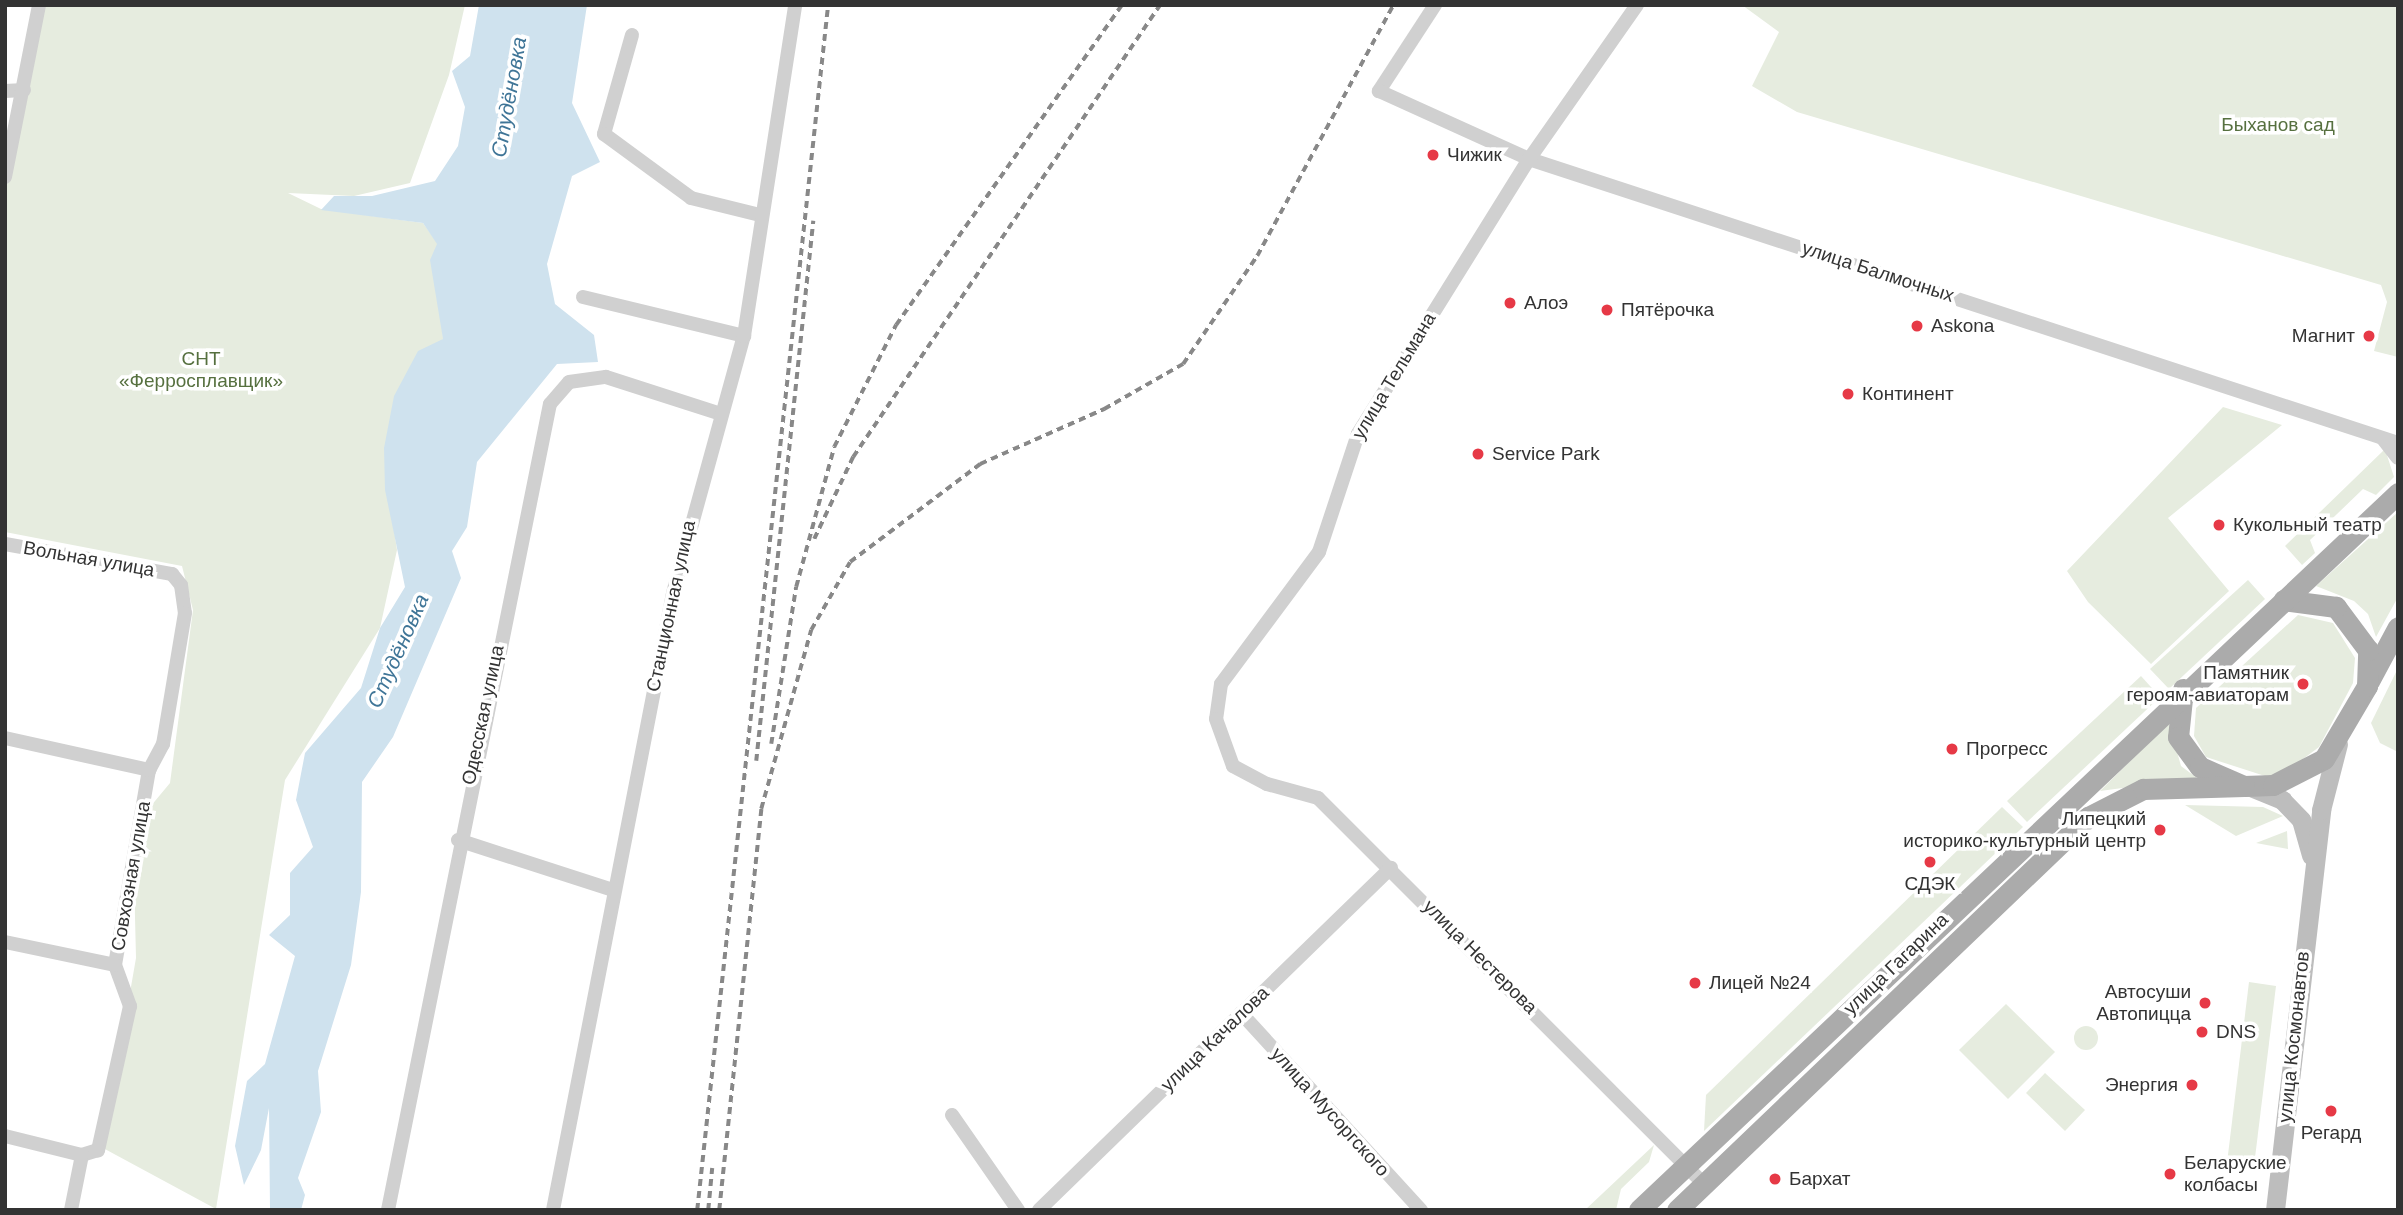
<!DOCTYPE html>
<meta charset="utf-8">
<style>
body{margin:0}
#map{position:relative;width:2403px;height:1215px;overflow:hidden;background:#fff;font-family:Helvetica,sans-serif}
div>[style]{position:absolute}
.green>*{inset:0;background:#e6ecdf}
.round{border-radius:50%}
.water>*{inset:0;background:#cfe2ee}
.street>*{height:14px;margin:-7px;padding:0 7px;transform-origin:7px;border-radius:7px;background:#d0d0d0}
.secondary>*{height:19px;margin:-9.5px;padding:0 9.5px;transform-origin:9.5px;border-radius:9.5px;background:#bdbdbd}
.primary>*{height:21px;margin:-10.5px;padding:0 10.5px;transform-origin:10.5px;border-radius:10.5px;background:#ababab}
.rail>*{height:3.5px;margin-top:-1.75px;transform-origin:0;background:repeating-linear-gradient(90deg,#888 0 7px,transparent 0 12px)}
.dots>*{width:19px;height:19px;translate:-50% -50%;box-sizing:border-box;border:4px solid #fff;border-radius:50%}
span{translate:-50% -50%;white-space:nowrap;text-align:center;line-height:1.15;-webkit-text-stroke:7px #fff;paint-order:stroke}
.park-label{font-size:19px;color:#56703f}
.poi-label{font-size:19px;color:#333}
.left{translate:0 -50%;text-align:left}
.right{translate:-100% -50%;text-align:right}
.street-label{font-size:19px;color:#333}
.water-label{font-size:21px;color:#3f7597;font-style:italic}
.frame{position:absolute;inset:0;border:7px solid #333;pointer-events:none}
</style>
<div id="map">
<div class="green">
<div style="clip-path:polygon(41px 5px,465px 5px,449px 75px,410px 183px,354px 196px,288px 193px,321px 209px,423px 223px,438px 244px,443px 339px,385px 467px,397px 550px,380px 628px,285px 780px,216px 1209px,103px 1148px,136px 958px,134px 877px,150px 807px,170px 783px,193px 610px,182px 566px,5px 532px,5px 194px)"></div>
<div style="clip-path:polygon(1742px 5px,2398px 5px,2398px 357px,2374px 351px,2387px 302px,2381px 285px,1797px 112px,1752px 86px,1779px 32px)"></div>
<div style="clip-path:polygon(2223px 407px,2282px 425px,2168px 518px,2229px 591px,2151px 664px,2088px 602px,2067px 571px)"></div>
<div style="clip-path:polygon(2385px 449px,2394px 477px,2376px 495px,2363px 489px,2310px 540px,2315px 553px,2302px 565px,2285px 546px)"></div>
<div style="clip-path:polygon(2398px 512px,2398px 597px,2376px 637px,2368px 614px,2354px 601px,2316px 586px)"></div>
<div style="clip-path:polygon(2248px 580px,2265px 599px,2169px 689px,2150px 669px)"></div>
<div style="clip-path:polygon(2298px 615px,2333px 623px,2355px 658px,2353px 683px,2319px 747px,2283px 774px,2265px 776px,2206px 757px,2194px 736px,2196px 708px)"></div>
<div style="clip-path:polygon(2398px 668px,2398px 752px,2380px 743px,2371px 723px)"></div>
<div style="clip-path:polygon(2141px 676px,2160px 697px,2027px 822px,2007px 801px)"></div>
<div style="clip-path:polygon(2169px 723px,2181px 766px,2197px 778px,2100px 791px)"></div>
<div style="clip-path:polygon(2185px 805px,2263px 807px,2283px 816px,2236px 836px)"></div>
<div style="clip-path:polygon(2002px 807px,2023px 827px,1704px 1131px,1706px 1095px)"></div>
<div style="clip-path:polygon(2287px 831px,2288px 849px,2256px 843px)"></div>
<div style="clip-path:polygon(2249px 982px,2276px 986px,2254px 1166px,2227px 1163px)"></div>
<div style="clip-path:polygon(2006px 1004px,2055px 1052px,2008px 1099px,1959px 1050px)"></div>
<div class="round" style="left:2074px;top:1026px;width:24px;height:24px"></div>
<div style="clip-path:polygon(2045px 1073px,2085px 1110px,2065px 1131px,2026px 1093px)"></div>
<div style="clip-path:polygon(1654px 1145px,1649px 1162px,1621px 1189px,1616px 1210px,1585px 1210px)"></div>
</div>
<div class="water">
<div style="clip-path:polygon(479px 5px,587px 5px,572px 103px,600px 162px,572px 176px,547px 264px,555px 304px,594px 335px,598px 362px,557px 364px,477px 462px,467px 527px,452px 551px,461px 578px,393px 737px,362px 782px,361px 892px,351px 965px,318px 1071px,321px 1112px,298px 1178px,305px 1195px,301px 1210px,270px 1210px,269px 1108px,261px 1150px,244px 1185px,235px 1146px,247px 1081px,265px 1064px,295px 956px,269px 935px,290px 915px,290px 873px,313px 847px,296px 800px,305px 753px,361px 688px,380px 628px,405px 587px,385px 490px,384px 448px,394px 396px,418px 351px,443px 339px,430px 260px,437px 244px,423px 223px,321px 210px,334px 196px,372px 196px,435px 181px,458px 146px,465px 107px,452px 71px,470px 56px)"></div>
</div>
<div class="street">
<div style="left:1435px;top:5px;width:103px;rotate:123.1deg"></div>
<div style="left:1379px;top:91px;width:165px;rotate:24.4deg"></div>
<div style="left:1529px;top:159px;width:914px;rotate:18.1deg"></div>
<div style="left:1637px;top:5px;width:188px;rotate:125deg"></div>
<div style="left:1529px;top:159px;width:324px;rotate:121.9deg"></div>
<div style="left:1358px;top:434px;width:124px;rotate:108.3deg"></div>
<div style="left:1319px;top:552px;width:164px;rotate:126.6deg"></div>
<div style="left:1221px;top:684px;width:35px;rotate:98deg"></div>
<div style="left:1216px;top:719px;width:50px;rotate:70.1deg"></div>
<div style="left:1233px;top:766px;width:38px;rotate:28deg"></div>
<div style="left:1267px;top:784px;width:53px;rotate:15.4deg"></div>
<div style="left:1318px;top:798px;width:546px;rotate:45deg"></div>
<div style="left:632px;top:35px;width:103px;rotate:105.8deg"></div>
<div style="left:604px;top:134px;width:108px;rotate:36.3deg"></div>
<div style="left:691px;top:198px;width:71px;rotate:13.8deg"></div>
<div style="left:5px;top:91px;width:19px;rotate:-3deg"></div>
<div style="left:5px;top:177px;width:175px;rotate:-78.8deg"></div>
<div style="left:583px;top:297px;width:166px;rotate:13.6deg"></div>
<div style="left:2383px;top:439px;width:24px;rotate:52deg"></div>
<div style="left:5px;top:544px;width:170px;rotate:10.2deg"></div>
<div style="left:172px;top:574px;width:14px;rotate:51deg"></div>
<div style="left:181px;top:585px;width:28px;rotate:82deg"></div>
<div style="left:185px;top:613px;width:133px;rotate:99.5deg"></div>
<div style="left:163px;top:744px;width:30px;rotate:118deg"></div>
<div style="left:149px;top:770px;width:198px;rotate:99.9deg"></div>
<div style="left:115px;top:965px;width:44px;rotate:69.9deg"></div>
<div style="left:130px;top:1006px;width:148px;rotate:102.5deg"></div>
<div style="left:98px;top:1150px;width:17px;rotate:163deg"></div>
<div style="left:82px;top:1155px;width:56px;rotate:101.3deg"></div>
<div style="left:5px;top:738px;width:148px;rotate:12.5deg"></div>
<div style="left:458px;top:840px;width:160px;rotate:17.9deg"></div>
<div style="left:5px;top:942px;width:112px;rotate:11.8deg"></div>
<div style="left:1241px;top:1013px;width:267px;rotate:47.6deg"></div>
<div style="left:952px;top:1115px;width:116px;rotate:55.2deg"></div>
<div style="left:5px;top:1136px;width:79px;rotate:13.9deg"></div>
<div style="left:388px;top:1210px;width:822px;rotate:-78.64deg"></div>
<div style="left:550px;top:404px;width:29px;rotate:-49deg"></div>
<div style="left:569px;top:382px;width:37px;rotate:-8deg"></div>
<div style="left:606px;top:377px;width:118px;rotate:17.8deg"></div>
<div style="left:553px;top:1210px;width:629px;rotate:-78.99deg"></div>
<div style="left:673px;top:593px;width:267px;rotate:-74.6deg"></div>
<div style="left:744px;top:336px;width:335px;rotate:-81.2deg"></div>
<div style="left:1039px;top:1210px;width:491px;rotate:-44.2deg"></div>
</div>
<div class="secondary">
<div style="left:2248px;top:786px;width:37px;rotate:22deg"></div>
<div style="left:2282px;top:800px;width:28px;rotate:46deg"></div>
<div style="left:2301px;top:820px;width:37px;rotate:74deg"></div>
<div style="left:2275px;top:1210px;width:403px;rotate:-83.4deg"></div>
<div style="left:2321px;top:810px;width:68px;rotate:-75.6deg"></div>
</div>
<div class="primary">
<div style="left:2369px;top:681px;width:61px;rotate:-61.8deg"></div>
<div style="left:2183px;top:689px;width:48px;rotate:95.9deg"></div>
<div style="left:2178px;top:737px;width:37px;rotate:54deg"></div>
<div style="left:2200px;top:767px;width:48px;rotate:23.4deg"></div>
<div style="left:2244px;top:786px;width:29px;rotate:-2deg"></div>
<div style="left:2273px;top:785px;width:57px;rotate:-27deg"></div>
<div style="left:2324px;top:759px;width:85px;rotate:-59.5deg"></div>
<div style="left:2367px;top:686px;width:36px;rotate:-88deg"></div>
<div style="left:2368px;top:650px;width:54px;rotate:-126.7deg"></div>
<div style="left:2336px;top:607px;width:53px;rotate:-172.5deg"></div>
<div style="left:1639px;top:1210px;width:1044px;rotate:-43.37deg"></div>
<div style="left:1677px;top:1210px;width:569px;rotate:-43.72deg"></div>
<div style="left:2088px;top:817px;width:62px;rotate:-27deg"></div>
<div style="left:2143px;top:789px;width:101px;rotate:-1.7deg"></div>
</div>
<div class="rail">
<div style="left:814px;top:539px;width:91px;rotate:-64.6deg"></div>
<div style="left:853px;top:457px;width:546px;rotate:-55.82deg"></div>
<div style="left:771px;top:744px;width:159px;rotate:-81deg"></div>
<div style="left:796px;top:587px;width:145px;rotate:-74.8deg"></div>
<div style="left:834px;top:447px;width:137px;rotate:-63.1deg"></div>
<div style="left:896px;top:325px;width:392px;rotate:-54.8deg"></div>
<div style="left:756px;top:761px;width:543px;rotate:-83.97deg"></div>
<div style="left:697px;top:1210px;width:1212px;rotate:-83.8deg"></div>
<div style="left:708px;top:1210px;width:42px;rotate:-84.6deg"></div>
<div style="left:719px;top:1210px;width:403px;rotate:-84deg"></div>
<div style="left:761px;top:809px;width:186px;rotate:-74.4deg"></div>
<div style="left:811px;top:630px;width:78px;rotate:-60.2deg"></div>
<div style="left:850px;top:562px;width:163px;rotate:-37deg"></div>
<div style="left:980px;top:464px;width:136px;rotate:-23.9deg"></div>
<div style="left:1104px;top:409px;width:91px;rotate:-29.7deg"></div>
<div style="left:1183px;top:364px;width:131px;rotate:-55.6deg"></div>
<div style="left:1257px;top:256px;width:285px;rotate:-61.5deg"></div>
</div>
<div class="dots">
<div style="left:1433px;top:155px;background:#e63946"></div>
<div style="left:1510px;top:303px;background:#e63946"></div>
<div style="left:1607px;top:310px;background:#e63946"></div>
<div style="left:1917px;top:326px;background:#e63946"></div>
<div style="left:2369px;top:336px;background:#e63946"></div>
<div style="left:1848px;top:394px;background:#e63946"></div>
<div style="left:1478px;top:454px;background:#e63946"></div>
<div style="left:2219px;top:525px;background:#e63946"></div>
<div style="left:2303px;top:684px;background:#e63946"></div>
<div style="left:1952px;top:749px;background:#e63946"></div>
<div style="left:2160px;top:830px;background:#e63946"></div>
<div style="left:1930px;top:862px;background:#e63946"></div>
<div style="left:1695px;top:983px;background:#e63946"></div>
<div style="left:2205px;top:1003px;background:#e63946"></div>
<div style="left:2202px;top:1032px;background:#e63946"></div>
<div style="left:2192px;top:1085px;background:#e63946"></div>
<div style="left:2331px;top:1111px;background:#e63946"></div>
<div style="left:2170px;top:1174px;background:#e63946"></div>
<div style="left:1775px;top:1179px;background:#e63946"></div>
</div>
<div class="park-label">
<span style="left:2278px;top:125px">Быханов сад</span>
<span style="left:201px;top:370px">СНТ<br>«Ферросплавщик»</span>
</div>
<div class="poi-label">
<span class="left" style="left:1447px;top:155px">Чижик</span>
<span class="left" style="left:1524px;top:303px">Алоэ</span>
<span class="left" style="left:1621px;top:310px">Пятёрочка</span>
<span class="left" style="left:1931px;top:326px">Askona</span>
<span class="right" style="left:2355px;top:336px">Магнит</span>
<span class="left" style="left:1862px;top:394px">Континент</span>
<span class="left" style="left:1492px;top:454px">Service Park</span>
<span class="left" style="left:2233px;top:525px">Кукольный театр</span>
<span class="right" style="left:2289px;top:684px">Памятник<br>героям-авиаторам</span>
<span class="left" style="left:1966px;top:749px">Прогресс</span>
<span class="right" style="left:2146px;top:830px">Липецкий<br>историко-культурный центр</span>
<span style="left:1930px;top:884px">СДЭК</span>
<span class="left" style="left:1709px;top:983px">Лицей №24</span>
<span class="right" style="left:2191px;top:1003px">Автосуши<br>Автопицца</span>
<span class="left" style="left:2216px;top:1032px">DNS</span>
<span class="right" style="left:2178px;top:1085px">Энергия</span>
<span style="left:2331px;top:1133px">Регард</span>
<span class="left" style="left:2184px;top:1174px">Беларуские<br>колбасы</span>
<span class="left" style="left:1789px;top:1179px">Бархат</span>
</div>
<div class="street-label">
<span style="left:1878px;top:272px;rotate:18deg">улица Балмочных</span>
<span style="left:1394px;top:376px;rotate:-59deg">улица Тельмана</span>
<span style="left:89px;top:559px;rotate:10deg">Вольная улица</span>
<span style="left:671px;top:606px;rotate:-78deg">Станционная улица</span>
<span style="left:483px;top:715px;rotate:-78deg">Одесская улица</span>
<span style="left:131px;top:876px;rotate:-80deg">Совхозная улица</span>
<span style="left:1480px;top:957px;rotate:45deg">улица Нестерова</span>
<span style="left:1896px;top:964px;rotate:-44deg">улица Гагарина</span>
<span style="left:2294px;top:1037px;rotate:-84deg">улица Космонавтов</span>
<span style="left:1215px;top:1039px;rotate:-44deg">улица Качалова</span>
<span style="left:1330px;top:1112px;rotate:48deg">улица Мусоргского</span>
</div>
<div class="water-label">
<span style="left:509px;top:97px;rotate:-80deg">Студёновка</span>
<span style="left:398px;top:651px;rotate:-66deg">Студёновка</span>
</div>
<div class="frame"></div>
</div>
